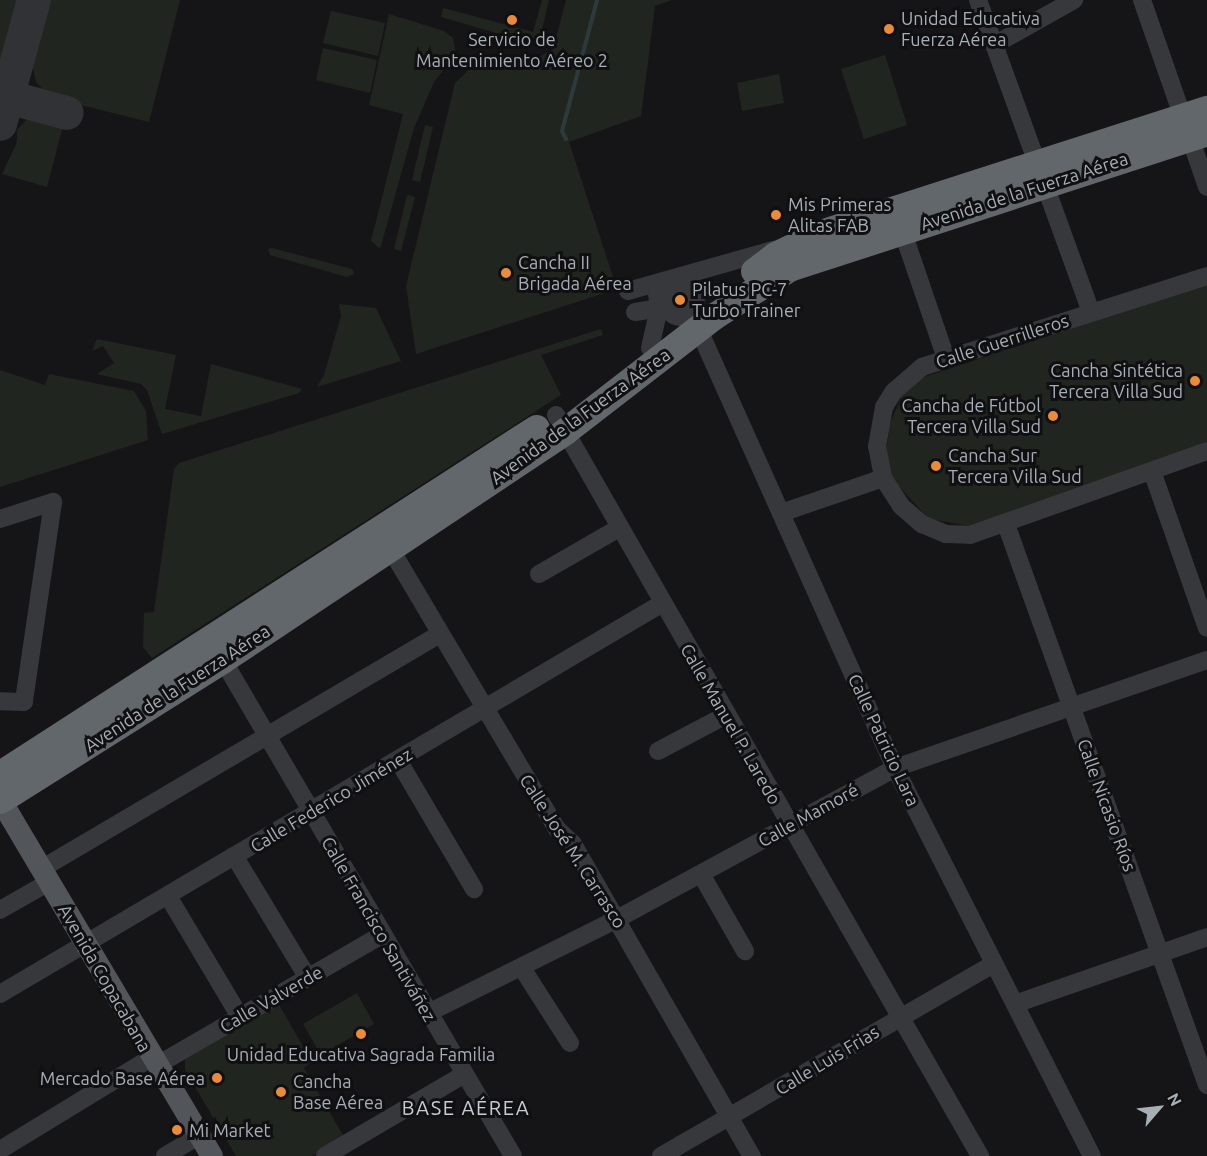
<!DOCTYPE html>
<meta charset="utf-8">
<style>
body{margin:0}
#map{position:relative;width:1207px;height:1156px;overflow:hidden;background:#151517;font-family:Ubuntu,sans-serif}
div>[style]{position:absolute}
.green>*{inset:0;background:#20261f}
.stream>*{height:4px;margin:-2px;padding:0 2px;transform-origin:2px;border-radius:2px;background:#2e393c}
.taxiway>*{height:34px;margin:-17px;padding:0 17px;transform-origin:17px;border-radius:17px;background:#303235}
.minor>*{height:18px;margin:-9px;padding:0 9px;transform-origin:9px;border-radius:9px;background:#36383c}
.minor>.ring{margin:-9px;padding:0;box-sizing:content-box;background:none;border:18px solid #36383c;border-radius:50%}
.major>*{height:22px;margin:-11px;padding:0 11px;transform-origin:11px;border-radius:11px;background:#52565a}
.highway>*{height:27px;margin:-13.5px;padding:0 13.5px;transform-origin:13.5px;border-radius:13.5px;background:#62676c}
.dots>*{width:16px;height:16px;translate:-50% -50%;box-sizing:border-box;border:3px solid #101012;border-radius:50%}
span{translate:-50% -50%;white-space:nowrap;text-align:center;line-height:1.15;-webkit-text-stroke:6px #101012;paint-order:stroke}
.poi-label{font-size:18px;color:#a7afb6}
.left{translate:0 -50%;text-align:left}
.right{translate:-100% -50%;text-align:right}
.street-label{font-size:18px;color:#a7afb6}
.neighbourhood-label{font-size:20px;color:#c8cdd3;letter-spacing:1.5px}
.north{position:absolute;left:1129px;top:1078px;width:60px;height:60px;-webkit-text-stroke:4px #101012;paint-order:stroke;rotate:62deg;font-size:16px;font-weight:700;line-height:24px;text-align:center;color:#a7afb6}
.north::after{content:'';display:block;margin:auto;width:21px;height:27px;background:#a7afb6;clip-path:polygon(50% 0,100% 100%,50% 72%,0 100%)}
</style>
<div id="map">
<div class="green">
<div style="clip-path:polygon(0 0,21px 0,0 61px)"></div>
<div style="clip-path:polygon(47px 0,180px 0,149px 122px,69px 102px,44px 91px,36px 82px,31px 60px)"></div>
<div style="clip-path:polygon(542px 0,549px 0,541px 34px,533px 40px,520px 40px,441px 17px,443px 8px,533px 32px)"></div>
<div style="clip-path:polygon(566px 0,672px 0,655px 6px,641px 116px,569px 142px,617px 289px,416px 354px,406px 286px,455px 83px,474px 65px,539px 57px,553px 49px)"></div>
<div style="clip-path:polygon(331px 11px,385px 23px,378px 56px,323px 43px)"></div>
<div style="clip-path:polygon(389px 14px,444px 31px,453px 38px,456px 54px,434px 82px,414px 128px,380px 249px,371px 241px,403px 114px,369px 105px)"></div>
<div style="clip-path:polygon(323px 48px,377px 60px,370px 93px,316px 80px)"></div>
<div style="clip-path:polygon(885px 55px,907px 125px,864px 139px,841px 69px)"></div>
<div style="clip-path:polygon(779px 74px,784px 103px,742px 111px,737px 83px)"></div>
<div style="clip-path:polygon(29px 117px,63px 126px,47px 187px,2px 174px,17px 142px,17px 130px)"></div>
<div style="clip-path:polygon(425px 125px,433px 127px,420px 182px,412px 180px)"></div>
<div style="clip-path:polygon(407px 195px,415px 197px,401px 251px,394px 249px)"></div>
<div style="clip-path:polygon(272px 248px,352px 269px,354px 274px,347px 277px,270px 255px,268px 249px)"></div>
<div style="clip-path:polygon(1207px 284px,1207px 445px,970px 526px,929px 519px,893px 480px,886px 452px,890px 423px,902px 396px,921px 378px)"></div>
<div style="clip-path:polygon(339px 304px,376px 308px,401px 361px,317px 387px,324px 375px,341px 316px)"></div>
<div style="clip-path:polygon(601px 329px,603px 335px,541px 355px,561px 395px,152px 658px,143px 647px,144px 613px,154px 612px,174px 469px,179px 463px)"></div>
<div style="clip-path:polygon(97px 339px,176px 355px,165px 409px,201px 416px,211px 364px,302px 389px,299px 393px,162px 434px,147px 390px,141px 384px,97px 374px,114px 363px,103px 346px,92px 351px)"></div>
<div style="clip-path:polygon(0 370px,45px 385px,49px 374px,134px 391px,146px 411px,148px 440px,0 487px)"></div>
<div style="clip-path:polygon(357px 993px,374px 1024px,321px 1055px,303px 1024px)"></div>
<div style="clip-path:polygon(278px 1003px,312px 1062px,304px 1068px,344px 1137px,312px 1156px,236px 1156px,185px 1070px,185px 1059px)"></div>
</div>
<div class="stream">
<div style="left:566px;top:139px;width:9px;rotate:-117deg"></div>
<div style="left:562px;top:131px;width:136px;rotate:-75deg"></div>
</div>
<div class="taxiway">
<div style="left:0;top:95px;width:69px;rotate:15deg"></div>
<div style="left:0;top:124px;width:129px;rotate:-74.7deg"></div>
</div>
<div class="minor">
<div style="left:978px;top:0;width:332px;rotate:70.1deg"></div>
<div style="left:1142px;top:0;width:198px;rotate:70.8deg"></div>
<div style="left:994px;top:45px;width:92px;rotate:-29.4deg"></div>
<div style="left:899px;top:221px;width:145px;rotate:71.1deg"></div>
<div style="left:1207px;top:276px;width:299px;rotate:162.3deg"></div>
<div style="left:922px;top:367px;width:37px;rotate:139deg"></div>
<div style="left:894px;top:391px;width:19px;rotate:122deg"></div>
<div style="left:884px;top:407px;width:40px;rotate:100deg"></div>
<div style="left:877px;top:446px;width:33px;rotate:79deg"></div>
<div style="left:883px;top:478px;width:33px;rotate:57deg"></div>
<div style="left:901px;top:506px;width:28px;rotate:41deg"></div>
<div style="left:922px;top:524px;width:26px;rotate:23deg"></div>
<div style="left:946px;top:534px;width:24px;rotate:2deg"></div>
<div style="left:970px;top:535px;width:251px;rotate:-19.5deg"></div>
<div class="ring" style="left:666px;top:287px;width:12px;height:12px"></div>
<div style="left:628px;top:291px;width:151px;rotate:-15.8deg"></div>
<div style="left:635px;top:312px;width:24px;rotate:-9deg"></div>
<div style="left:694px;top:319px;width:492px;rotate:65.9deg"></div>
<div style="left:895px;top:768px;width:435px;rotate:63.1deg"></div>
<div style="left:650px;top:348px;width:41px;rotate:-77.3deg"></div>
<div style="left:659px;top:308px;width:14px;rotate:-98deg"></div>
<div style="left:556px;top:415px;width:854px;rotate:60.22deg"></div>
<div style="left:1152px;top:471px;width:166px;rotate:70.7deg"></div>
<div style="left:781px;top:513px;width:108px;rotate:-18.9deg"></div>
<div style="left:0;top:519px;width:56px;rotate:-17.8deg"></div>
<div style="left:53px;top:502px;width:202px;rotate:98.3deg"></div>
<div style="left:24px;top:702px;width:24px;rotate:-178deg"></div>
<div style="left:1006px;top:524px;width:596px;rotate:70.29deg"></div>
<div style="left:390px;top:548px;width:327px;rotate:59.3deg"></div>
<div style="left:557px;top:829px;width:22px;rotate:43deg"></div>
<div style="left:573px;top:844px;width:360px;rotate:60.2deg"></div>
<div style="left:539px;top:574px;width:92px;rotate:-29.9deg"></div>
<div style="left:217px;top:650px;width:586px;rotate:59.67deg"></div>
<div style="left:658px;top:751px;width:77px;rotate:-27.9deg"></div>
<div style="left:398px;top:760px;width:150px;rotate:59.5deg"></div>
<div style="left:235px;top:857px;width:141px;rotate:58.9deg"></div>
<div style="left:41px;top:869px;width:463px;rotate:-30.5deg"></div>
<div style="left:701px;top:874px;width:89px;rotate:60.3deg"></div>
<div style="left:168px;top:896px;width:141px;rotate:59.2deg"></div>
<div style="left:0;top:910px;width:56px;rotate:-29.7deg"></div>
<div style="left:522px;top:968px;width:89px;rotate:57.4deg"></div>
<div style="left:0;top:994px;width:767px;rotate:-30.54deg"></div>
<div style="left:1015px;top:1004px;width:203px;rotate:-19.2deg"></div>
<div style="left:428px;top:1013px;width:211px;rotate:-26.4deg"></div>
<div style="left:617px;top:919px;width:316px;rotate:-28.5deg"></div>
<div style="left:895px;top:768px;width:330px;rotate:-19.1deg"></div>
<div style="left:159px;top:1064px;width:259px;rotate:-30.1deg"></div>
<div style="left:0;top:1150px;width:177px;rotate:-31.4deg"></div>
<div style="left:165px;top:1156px;width:41px;rotate:-31deg"></div>
<div style="left:325px;top:1156px;width:162px;rotate:-30.4deg"></div>
<div style="left:661px;top:1156px;width:382px;rotate:-30deg"></div>
</div>
<div class="major">
<div style="left:0;top:799px;width:415px;rotate:59.3deg"></div>
</div>
<div class="highway">
<div style="left:754px;top:271px;width:26px;rotate:-37deg"></div>
<div style="left:775px;top:255px;width:53px;rotate:-25.6deg"></div>
<div style="left:823px;top:232px;width:403px;rotate:-17.8deg"></div>
<div style="left:0;top:774px;width:638px;rotate:-32.84deg"></div>
<div style="left:0;top:800px;width:262px;rotate:-32.2deg"></div>
<div style="left:222px;top:660px;width:412px;rotate:-33.7deg"></div>
<div style="left:565px;top:431px;width:188px;rotate:-37.7deg"></div>
<div style="left:714px;top:316px;width:89px;rotate:-32.6deg"></div>
<div style="left:789px;top:268px;width:440px;rotate:-18deg"></div>
</div>
<div class="dots">
<div style="left:512px;top:20px;background:#ea8b3a"></div>
<div style="left:889px;top:29px;background:#ea8b3a"></div>
<div style="left:776px;top:215px;background:#ea8b3a"></div>
<div style="left:506px;top:273px;background:#ea8b3a"></div>
<div style="left:680px;top:300px;background:#ea8b3a"></div>
<div style="left:1195px;top:381px;background:#ea8b3a"></div>
<div style="left:1053px;top:416px;background:#ea8b3a"></div>
<div style="left:936px;top:466px;background:#ea8b3a"></div>
<div style="left:361px;top:1034px;background:#ea8b3a"></div>
<div style="left:217px;top:1078px;background:#ea8b3a"></div>
<div style="left:281px;top:1092px;background:#ea8b3a"></div>
<div style="left:177px;top:1130px;background:#ea8b3a"></div>
</div>
<div class="poi-label">
<span class="left" style="left:901px;top:29px">Unidad Educativa<br>Fuerza Aérea</span>
<span style="left:512px;top:50px">Servicio de<br>Mantenimiento Aéreo 2</span>
<span class="left" style="left:788px;top:215px">Mis Primeras<br>Alitas FAB</span>
<span class="left" style="left:518px;top:273px">Cancha II<br>Brigada Aérea</span>
<span class="left" style="left:692px;top:300px">Pilatus PC-7<br>Turbo Trainer</span>
<span class="right" style="left:1183px;top:381px">Cancha Sintética<br>Tercera Villa Sud</span>
<span class="right" style="left:1041px;top:416px">Cancha de Fútbol<br>Tercera Villa Sud</span>
<span class="left" style="left:948px;top:466px">Cancha Sur<br>Tercera Villa Sud</span>
<span style="left:361px;top:1054px">Unidad Educativa Sagrada Familia</span>
<span class="right" style="left:205px;top:1078px">Mercado Base Aérea</span>
<span class="left" style="left:293px;top:1092px">Cancha<br>Base Aérea</span>
<span class="left" style="left:189px;top:1130px">Mi Market</span>
</div>
<div class="street-label">
<span style="left:1024px;top:191px;rotate:-18deg">Avenida de la Fuerza Aérea</span>
<span style="left:1002px;top:341px;rotate:-18deg">Calle Guerrilleros</span>
<span style="left:580px;top:416px;rotate:-36deg">Avenida de la Fuerza Aérea</span>
<span style="left:177px;top:688px;rotate:-33deg">Avenida de la Fuerza Aérea</span>
<span style="left:731px;top:724px;rotate:60deg">Calle Manuel P. Laredo</span>
<span style="left:884px;top:740px;rotate:65deg">Calle Patricio Lara</span>
<span style="left:331px;top:800px;rotate:-31deg">Calle Federico Jiménez</span>
<span style="left:1107px;top:805px;rotate:70deg">Calle Nicasio Ríos</span>
<span style="left:808px;top:815px;rotate:-29deg">Calle Mamoré</span>
<span style="left:573px;top:851px;rotate:57deg">Calle José M. Carrasco</span>
<span style="left:379px;top:929px;rotate:60deg">Calle Francisco Santiváñez</span>
<span style="left:105px;top:978px;rotate:60deg">Avenida Copacabana</span>
<span style="left:271px;top:999px;rotate:-30deg">Calle Valverde</span>
<span style="left:827px;top:1060px;rotate:-31deg">Calle Luis Frias</span>
</div>
<div class="neighbourhood-label">
<span style="left:466px;top:1107px">BASE AÉREA</span>
</div>
<div class="north">N</div>
</div>
